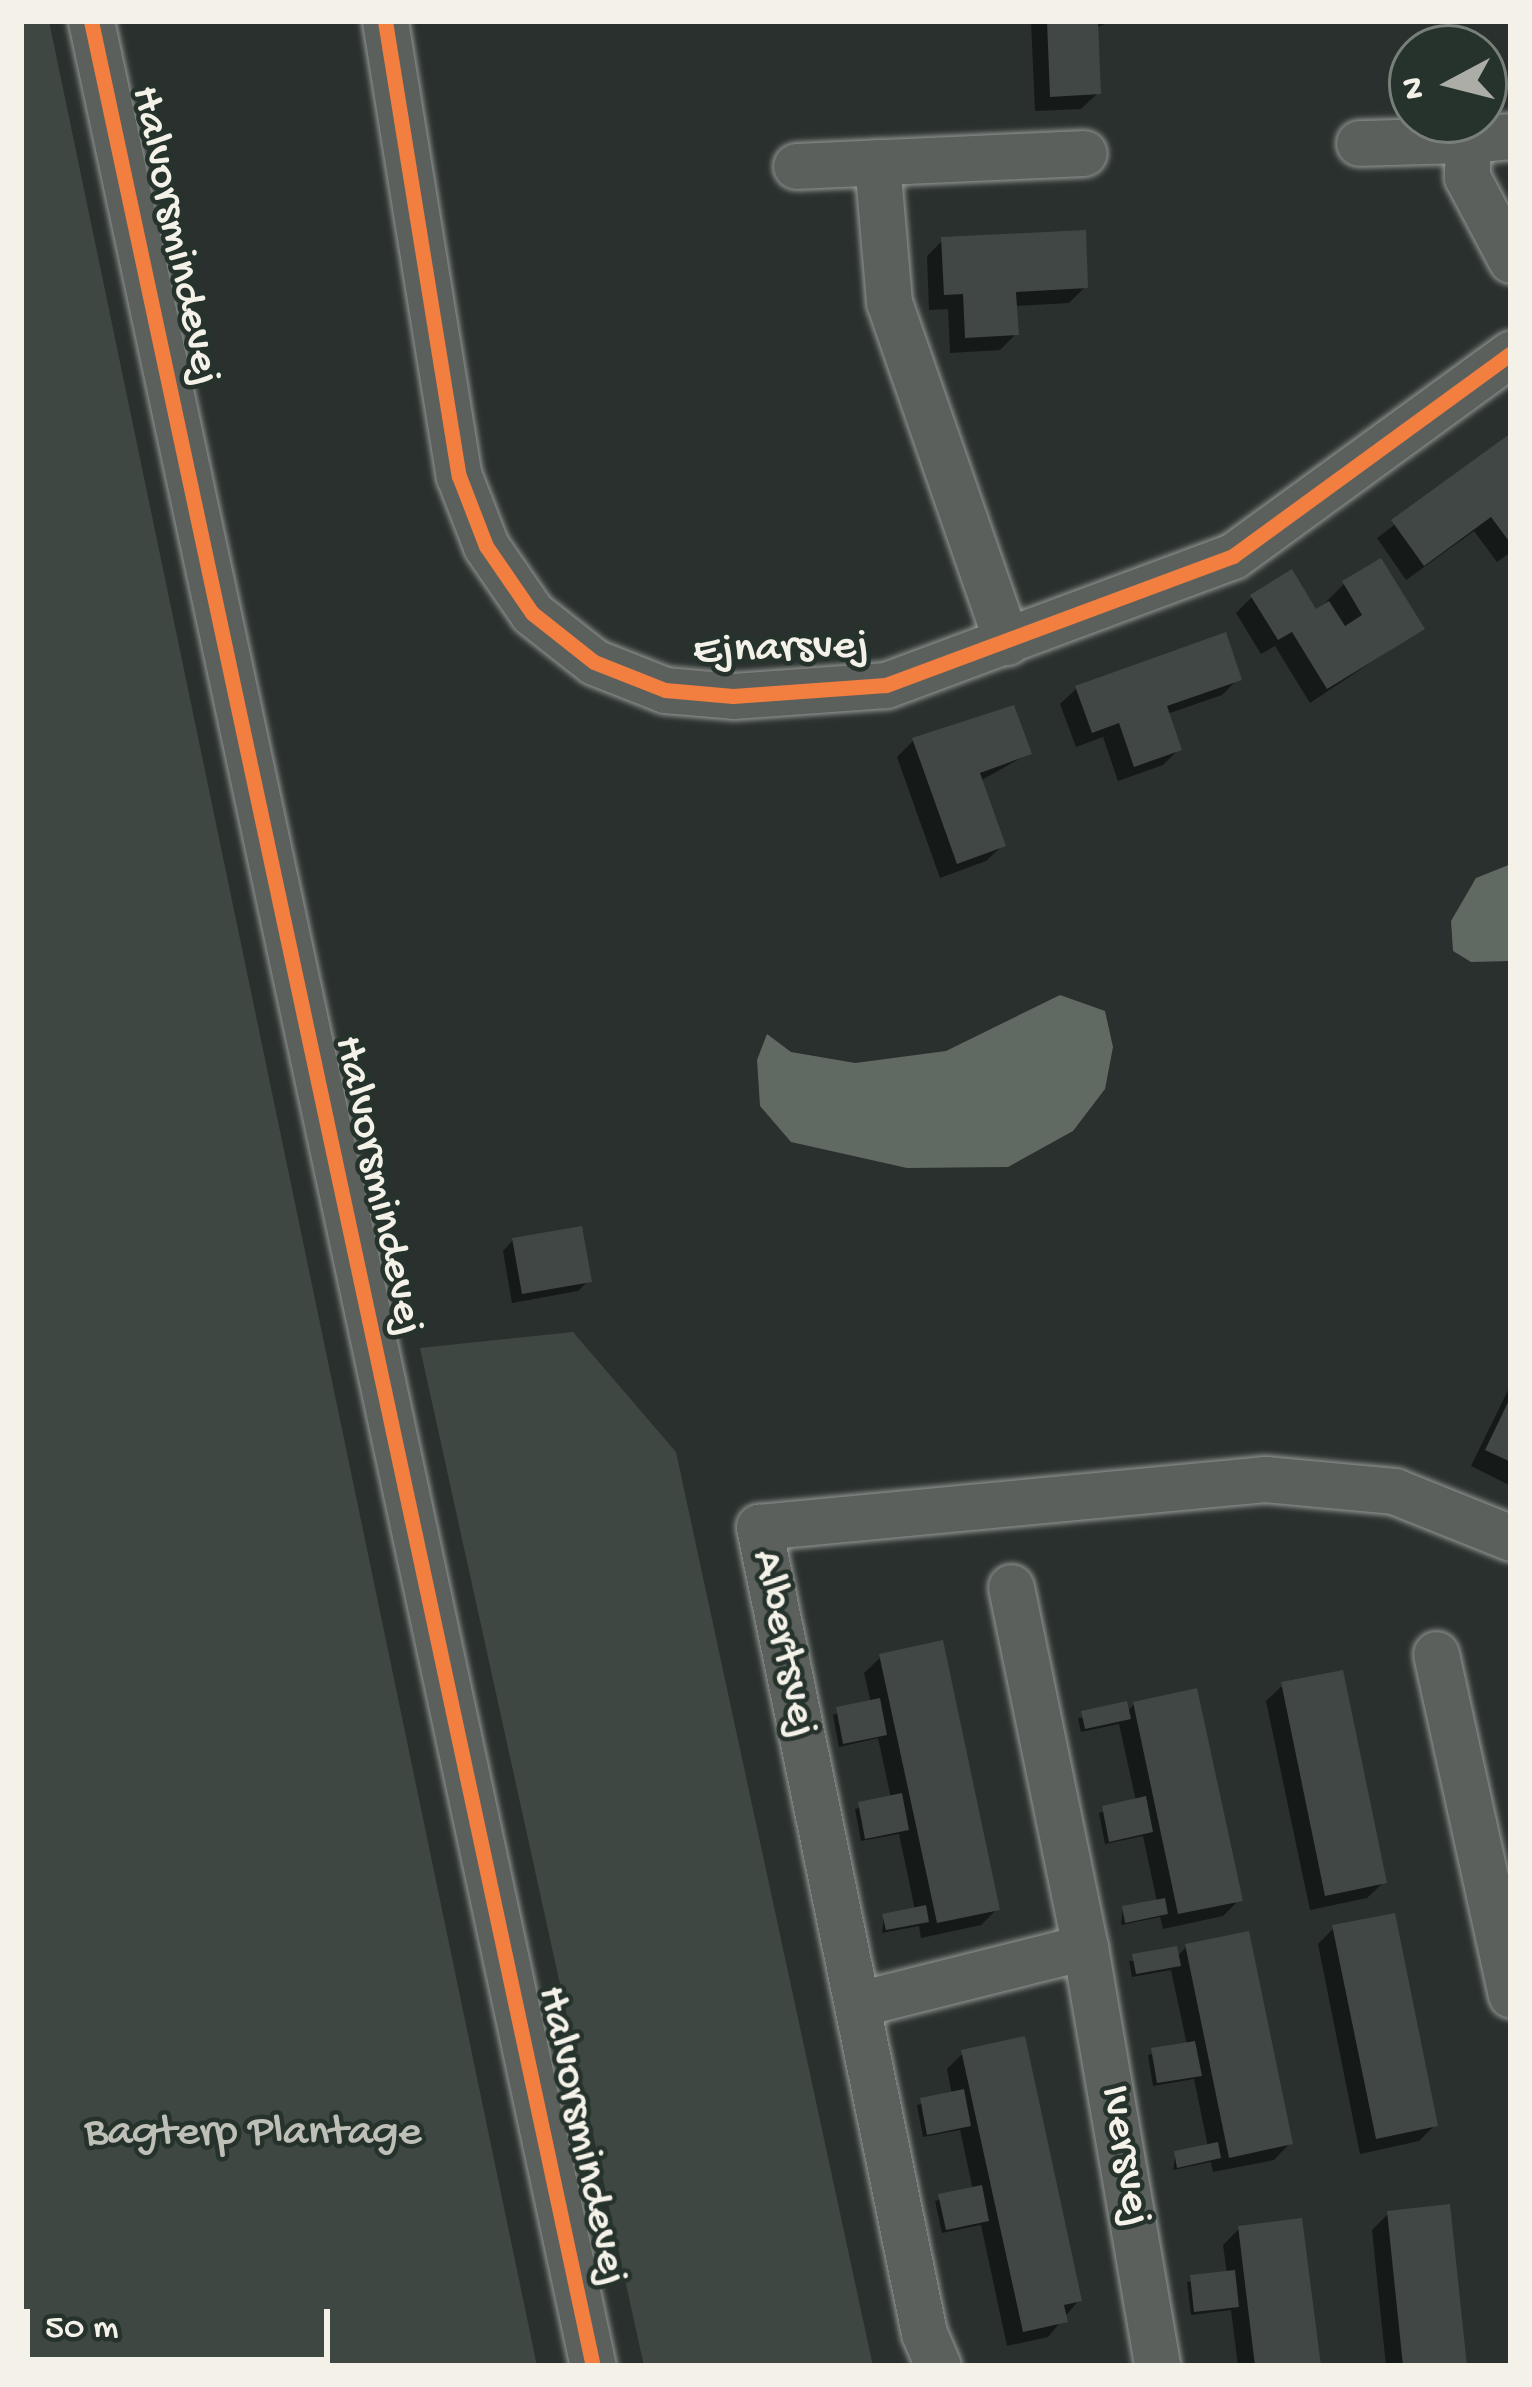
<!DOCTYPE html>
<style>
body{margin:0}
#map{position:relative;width:1532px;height:2387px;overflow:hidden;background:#29302d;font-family:"Gochi Hand",sans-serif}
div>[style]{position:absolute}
.green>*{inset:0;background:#3e4742}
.water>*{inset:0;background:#616963}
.shadow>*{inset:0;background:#0007}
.building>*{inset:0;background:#414744}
.roads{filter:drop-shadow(0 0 3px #969996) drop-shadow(0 0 3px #969996)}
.minor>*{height:45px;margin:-22.5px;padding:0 22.5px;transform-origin:22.5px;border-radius:22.5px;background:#5c605c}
.cycleway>*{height:15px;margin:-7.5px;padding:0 7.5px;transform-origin:7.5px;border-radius:7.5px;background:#f27e40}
span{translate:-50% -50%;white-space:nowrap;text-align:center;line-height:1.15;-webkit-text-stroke:9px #26332d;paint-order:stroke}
.street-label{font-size:45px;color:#f4f1e8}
.park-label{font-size:45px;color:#bebfb7}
.frame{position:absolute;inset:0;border:24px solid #f4f1e8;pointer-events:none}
.north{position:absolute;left:1388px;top:24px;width:120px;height:120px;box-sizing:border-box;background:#26332d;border:3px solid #787f78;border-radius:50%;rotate:263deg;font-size:33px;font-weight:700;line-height:48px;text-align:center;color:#f4f1e8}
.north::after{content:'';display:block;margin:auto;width:42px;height:54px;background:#adada7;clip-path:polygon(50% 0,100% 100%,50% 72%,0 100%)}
.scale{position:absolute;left:24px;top:2309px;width:306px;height:54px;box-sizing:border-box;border:6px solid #f4f1e8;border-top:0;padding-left:15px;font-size:36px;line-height:42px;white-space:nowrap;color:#f4f1e8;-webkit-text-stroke:9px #26332d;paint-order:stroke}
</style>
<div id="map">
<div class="green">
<div style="clip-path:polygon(21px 21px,49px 21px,537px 2366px,21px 2366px)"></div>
<div style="clip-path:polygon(573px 1332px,676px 1452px,873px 2366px,644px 2366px,420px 1348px)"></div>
</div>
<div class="water">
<div style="clip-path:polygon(1511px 864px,1511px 961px,1471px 962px,1453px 951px,1451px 921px,1476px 878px)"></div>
<div style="clip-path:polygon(1060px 995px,1105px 1011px,1113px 1047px,1105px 1089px,1073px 1131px,1008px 1167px,907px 1168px,791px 1142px,760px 1106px,757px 1060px,767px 1034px,791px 1052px,855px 1063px,946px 1051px)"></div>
</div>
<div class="shadow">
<div style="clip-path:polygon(1031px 21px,1113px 21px,1095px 28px,1098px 93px,1081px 109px,1035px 111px)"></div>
<div style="clip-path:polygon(943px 240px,1085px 287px,1069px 303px,1014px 306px,1016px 334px,1000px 350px,950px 353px,948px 309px,929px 310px,927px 256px)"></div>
<div style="clip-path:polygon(1511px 437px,1511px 552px,1497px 562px,1474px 531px,1406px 580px,1377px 538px)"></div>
<div style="clip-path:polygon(1344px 584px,1421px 629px,1310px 703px,1275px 646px,1261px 654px,1236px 613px,1252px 597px,1315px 613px)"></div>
<div style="clip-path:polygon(1238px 679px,1222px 695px,1167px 714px,1179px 749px,1163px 765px,1118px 781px,1103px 737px,1076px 747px,1060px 704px,1077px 688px)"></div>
<div style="clip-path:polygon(913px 741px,1028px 754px,980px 781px,1003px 845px,986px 861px,940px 878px,897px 757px)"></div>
<div style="clip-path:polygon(513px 1240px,588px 1281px,578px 1291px,512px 1303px,503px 1251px)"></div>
<div style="clip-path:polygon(1511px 1384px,1511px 1486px,1471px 1466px)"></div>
<div style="clip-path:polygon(881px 1657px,997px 1909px,981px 1925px,921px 1938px,919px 1926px,882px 1933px,884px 1916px,915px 1910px,899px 1834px,861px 1841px,855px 1809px,891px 1798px,878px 1738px,839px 1747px,833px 1715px,871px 1703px,864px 1673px)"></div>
<div style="clip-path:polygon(1283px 1685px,1384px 1882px,1367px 1898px,1310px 1910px,1266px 1701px)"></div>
<div style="clip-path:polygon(1134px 1704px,1239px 1900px,1223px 1916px,1163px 1929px,1160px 1917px,1121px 1925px,1123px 1909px,1157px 1902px,1143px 1836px,1105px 1844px,1099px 1813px,1136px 1801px,1119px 1724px,1081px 1732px,1078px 1718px,1126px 1713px)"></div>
<div style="clip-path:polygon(1334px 1928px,1435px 2125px,1419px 2141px,1360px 2154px,1318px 1944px)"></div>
<div style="clip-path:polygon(1186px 1947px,1290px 2143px,1274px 2160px,1213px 2172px,1211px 2162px,1173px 2170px,1176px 2154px,1208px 2147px,1194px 2079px,1153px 2086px,1148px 2055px,1187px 2045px,1171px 1970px,1132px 1977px,1129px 1961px,1176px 1958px)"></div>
<div style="clip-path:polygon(963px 2053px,1079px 2300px,1048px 2337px,1007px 2346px,981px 2225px,942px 2233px,935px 2201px,973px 2190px,960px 2130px,923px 2137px,917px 2105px,952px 2095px,947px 2069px)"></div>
<div style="clip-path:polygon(1388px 2214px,1464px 2366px,1386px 2366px,1372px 2230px)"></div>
<div style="clip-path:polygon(1239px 2229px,1318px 2366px,1238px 2366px,1231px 2310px,1191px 2315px,1187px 2282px,1227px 2274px,1223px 2245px)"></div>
</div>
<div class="building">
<div style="clip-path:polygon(1047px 21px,1098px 21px,1101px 94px,1050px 97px)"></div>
<div style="clip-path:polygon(1086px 230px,1088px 288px,1016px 292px,1019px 335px,965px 338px,963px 294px,944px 295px,941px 237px)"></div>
<div style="clip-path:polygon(1511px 433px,1511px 544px,1491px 517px,1424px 566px,1391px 520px)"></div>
<div style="clip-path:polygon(1381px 558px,1425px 629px,1327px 689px,1292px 632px,1278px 640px,1250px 595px,1292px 569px,1316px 609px,1329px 601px,1345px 626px,1362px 615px,1342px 581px)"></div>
<div style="clip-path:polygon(1226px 632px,1242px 680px,1167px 706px,1182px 750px,1134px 767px,1119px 723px,1092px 733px,1075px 686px)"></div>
<div style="clip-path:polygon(1014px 705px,1032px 754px,980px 773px,1006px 846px,957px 864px,912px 738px)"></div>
<div style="clip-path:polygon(582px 1226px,592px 1282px,522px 1294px,512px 1238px)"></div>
<div style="clip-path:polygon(1511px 1396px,1511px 1462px,1485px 1450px)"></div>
<div style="clip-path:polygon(943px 1640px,1000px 1910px,937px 1923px,879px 1654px)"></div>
<div style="clip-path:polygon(1343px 1670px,1387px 1883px,1325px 1896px,1281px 1682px)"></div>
<div style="clip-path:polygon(1197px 1688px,1243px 1901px,1178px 1914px,1133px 1702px)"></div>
<div style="clip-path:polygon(880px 1698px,887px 1735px,843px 1744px,836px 1707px)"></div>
<div style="clip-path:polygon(1127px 1701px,1131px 1719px,1085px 1729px,1081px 1711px)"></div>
<div style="clip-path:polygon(902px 1793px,909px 1830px,865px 1839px,858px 1802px)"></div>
<div style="clip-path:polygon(1146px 1796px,1153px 1832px,1109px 1842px,1102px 1806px)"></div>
<div style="clip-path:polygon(1165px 1898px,1168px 1914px,1125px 1923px,1122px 1906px)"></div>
<div style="clip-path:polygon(926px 1905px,929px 1922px,886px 1930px,882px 1914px)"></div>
<div style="clip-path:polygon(1395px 1913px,1438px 2126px,1376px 2139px,1332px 1925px)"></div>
<div style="clip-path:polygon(1249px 1931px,1293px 2144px,1229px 2158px,1185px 1944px)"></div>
<div style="clip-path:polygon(1177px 1946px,1181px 1966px,1136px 1974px,1132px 1954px)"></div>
<div style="clip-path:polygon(1025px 2036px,1082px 2301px,1064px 2305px,1068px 2322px,1023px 2332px,961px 2050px)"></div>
<div style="clip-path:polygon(1195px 2041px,1202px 2076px,1157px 2083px,1151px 2048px)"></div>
<div style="clip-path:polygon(964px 2089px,971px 2126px,927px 2135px,920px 2098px)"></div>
<div style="clip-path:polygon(1218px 2142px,1221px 2158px,1177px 2168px,1174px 2151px)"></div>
<div style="clip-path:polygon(982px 2185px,989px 2221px,946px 2230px,938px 2194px)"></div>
<div style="clip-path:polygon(1450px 2204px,1467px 2366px,1403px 2366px,1387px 2211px)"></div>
<div style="clip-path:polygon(1302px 2218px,1321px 2366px,1255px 2366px,1238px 2226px)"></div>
<div style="clip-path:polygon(1235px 2270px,1239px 2307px,1194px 2312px,1190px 2275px)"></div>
</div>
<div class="roads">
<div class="minor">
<div style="left:91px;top:21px;width:2398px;rotate:77.92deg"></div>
<div style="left:385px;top:21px;width:461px;rotate:80.8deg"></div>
<div style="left:459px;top:476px;width:75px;rotate:68.9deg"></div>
<div style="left:486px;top:546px;width:81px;rotate:55.5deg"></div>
<div style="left:532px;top:613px;width:79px;rotate:38.3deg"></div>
<div style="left:594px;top:662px;width:76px;rotate:21.5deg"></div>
<div style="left:665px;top:690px;width:68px;rotate:5deg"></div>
<div style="left:733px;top:696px;width:153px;rotate:-4.1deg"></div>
<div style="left:886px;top:685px;width:370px;rotate:-20.4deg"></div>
<div style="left:1233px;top:556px;width:344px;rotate:-36.1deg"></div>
<div style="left:1511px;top:136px;width:43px;rotate:174.7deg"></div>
<div style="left:1468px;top:140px;width:37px;rotate:92deg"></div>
<div style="left:1467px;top:177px;width:94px;rotate:62.1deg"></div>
<div style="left:1359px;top:143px;width:109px;rotate:-1.6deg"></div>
<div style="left:877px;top:162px;width:141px;rotate:85.1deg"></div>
<div style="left:889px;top:302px;width:360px;rotate:70.9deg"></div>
<div style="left:796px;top:166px;width:288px;rotate:-2.6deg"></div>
<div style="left:1011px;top:1587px;width:368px;rotate:78.4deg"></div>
<div style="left:1436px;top:1654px;width:349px;rotate:77.6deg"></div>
<div style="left:858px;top:2004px;width:234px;rotate:-14.1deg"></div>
<div style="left:1085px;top:1947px;width:425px;rotate:80.2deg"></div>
<div style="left:938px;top:2366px;width:36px;rotate:-113deg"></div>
<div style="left:924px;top:2333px;width:823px;rotate:-101.57deg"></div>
<div style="left:759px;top:1527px;width:508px;rotate:-5.42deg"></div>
<div style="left:1265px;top:1479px;width:130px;rotate:5.3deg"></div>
<div style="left:1394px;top:1491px;width:126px;rotate:21.9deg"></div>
</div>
</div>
<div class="cycleway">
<div style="left:91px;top:21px;width:2398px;rotate:77.92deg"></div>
<div style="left:385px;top:21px;width:461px;rotate:80.8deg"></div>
<div style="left:459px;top:476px;width:75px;rotate:68.9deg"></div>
<div style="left:486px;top:546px;width:81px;rotate:55.5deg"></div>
<div style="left:532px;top:613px;width:79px;rotate:38.3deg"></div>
<div style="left:594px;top:662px;width:76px;rotate:21.5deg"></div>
<div style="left:665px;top:690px;width:68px;rotate:5deg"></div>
<div style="left:733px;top:696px;width:153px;rotate:-4.1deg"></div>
<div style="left:886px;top:685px;width:370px;rotate:-20.4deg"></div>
<div style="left:1233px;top:556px;width:344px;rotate:-36.1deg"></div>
</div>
<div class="street-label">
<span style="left:174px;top:236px;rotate:78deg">Halvorsmindevej</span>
<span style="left:781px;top:650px;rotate:-2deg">Ejnarsvej</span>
<span style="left:377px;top:1186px;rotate:78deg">Halvorsmindevej</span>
<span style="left:783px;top:1644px;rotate:78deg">Albertsvej</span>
<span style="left:581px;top:2136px;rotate:78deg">Halvorsmindevej</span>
<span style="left:1124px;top:2156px;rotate:80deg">Iversvej</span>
</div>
<div class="park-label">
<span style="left:253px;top:2134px">Bagterp Plantage</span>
</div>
<div class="frame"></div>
<div class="north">N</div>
<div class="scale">50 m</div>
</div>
